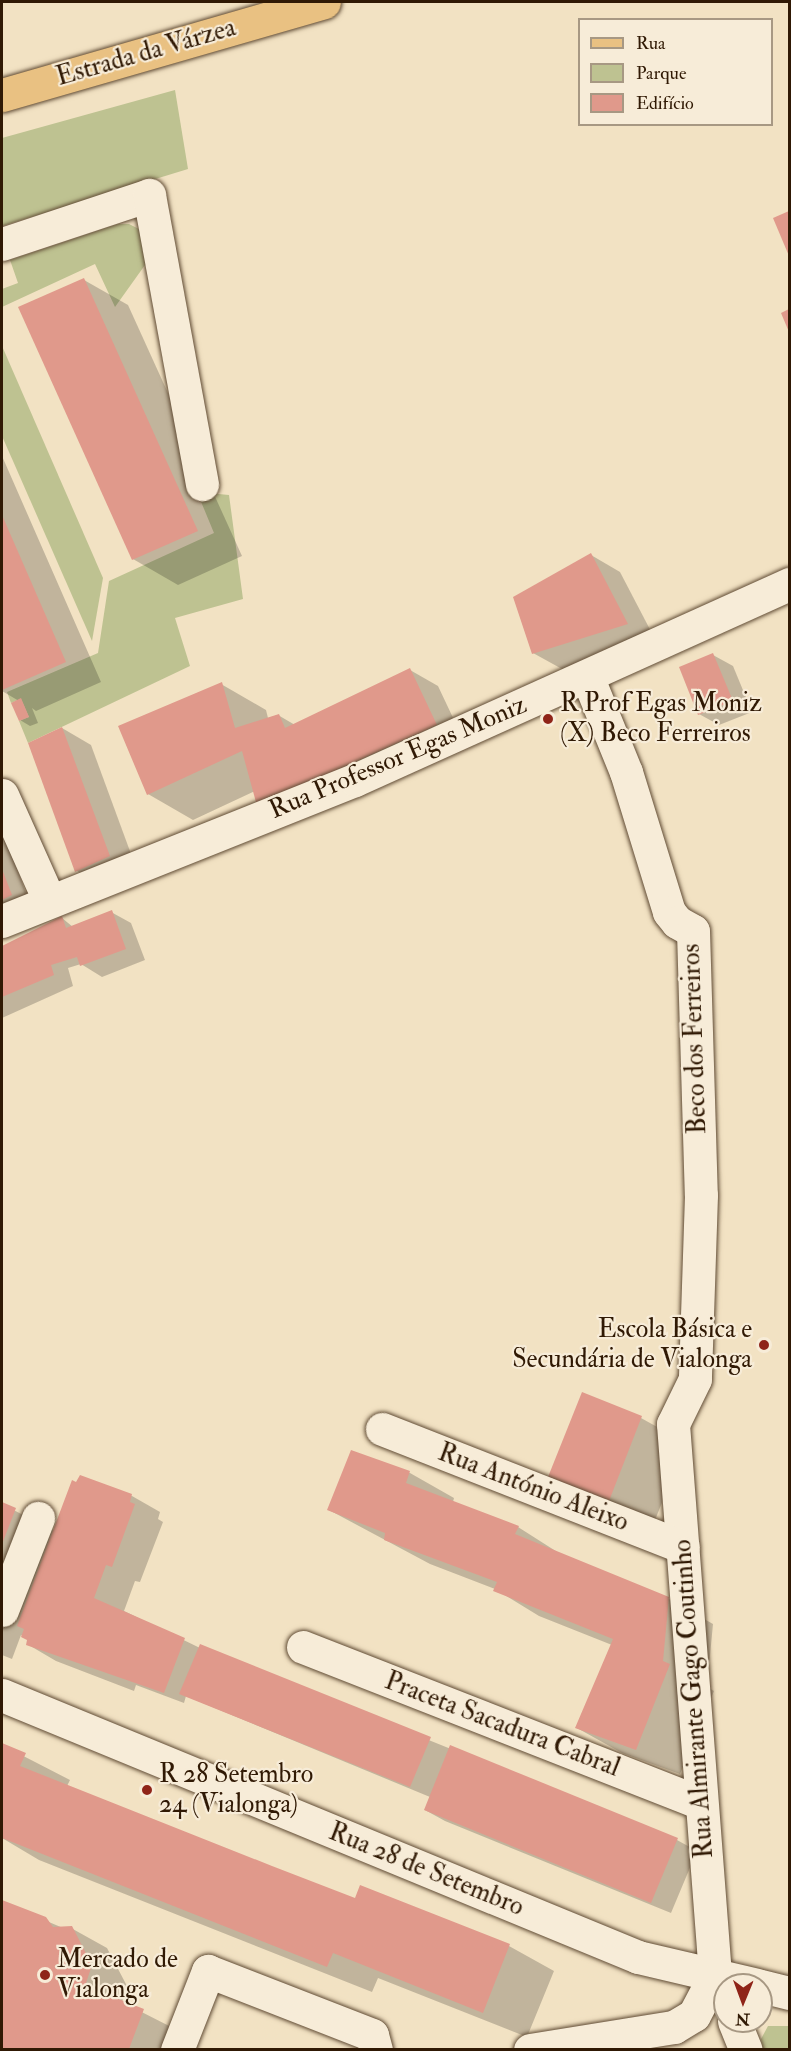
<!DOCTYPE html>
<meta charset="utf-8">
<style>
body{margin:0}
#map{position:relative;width:791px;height:2051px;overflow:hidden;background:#f2e2c3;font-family:"IM FELL Double Pica",serif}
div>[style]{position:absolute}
.green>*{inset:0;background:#bec291}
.shadow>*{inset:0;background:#0003}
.building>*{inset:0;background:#e0998b}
.roads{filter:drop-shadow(0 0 2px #604b34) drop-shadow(0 0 2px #604b34)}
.minor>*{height:33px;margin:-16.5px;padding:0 16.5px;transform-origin:16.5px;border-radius:16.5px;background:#f7ecd8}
.major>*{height:33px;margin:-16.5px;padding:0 16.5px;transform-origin:16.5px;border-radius:16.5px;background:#e9c182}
.dots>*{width:16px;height:16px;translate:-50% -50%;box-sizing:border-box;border:3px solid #f7ecd8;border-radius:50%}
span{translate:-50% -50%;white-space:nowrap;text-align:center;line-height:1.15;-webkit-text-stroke:4.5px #f7ecd8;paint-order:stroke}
.street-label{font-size:26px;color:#301904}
.poi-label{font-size:26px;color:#301904}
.left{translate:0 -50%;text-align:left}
.right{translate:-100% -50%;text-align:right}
.frame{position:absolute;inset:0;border:3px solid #301904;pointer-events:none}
.legend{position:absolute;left:578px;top:18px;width:195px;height:108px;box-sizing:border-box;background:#f7ecd8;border:2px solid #a79883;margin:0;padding:8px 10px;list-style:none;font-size:18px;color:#301904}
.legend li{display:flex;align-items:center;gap:12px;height:30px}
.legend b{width:30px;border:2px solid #a79883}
.north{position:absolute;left:713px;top:1973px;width:60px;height:60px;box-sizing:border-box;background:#f7ecd8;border:2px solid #a79883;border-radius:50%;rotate:181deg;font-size:16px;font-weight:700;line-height:24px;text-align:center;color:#301904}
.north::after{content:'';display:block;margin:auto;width:21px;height:27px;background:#8f2418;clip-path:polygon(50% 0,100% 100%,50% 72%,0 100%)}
</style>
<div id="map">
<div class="green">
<div style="clip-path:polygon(175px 90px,188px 169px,2px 226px,2px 138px)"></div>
<div style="clip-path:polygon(118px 224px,129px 224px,143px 231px,150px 258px,115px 307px,95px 264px,2px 307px,2px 289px,18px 283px,10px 260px)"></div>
<div style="clip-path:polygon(2px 346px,103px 578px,92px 641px,2px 436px)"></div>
<div style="clip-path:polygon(197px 492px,229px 495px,243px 599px,175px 618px,190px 666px,28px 743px,19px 721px,29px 717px,21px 699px,11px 703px,7px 692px,98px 653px,109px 581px,214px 533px)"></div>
<div style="clip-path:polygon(768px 2026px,789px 2026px,789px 2049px,762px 2049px,761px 2039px)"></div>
</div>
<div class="shadow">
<div style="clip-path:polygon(790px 213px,790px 252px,775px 219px)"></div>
<div style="clip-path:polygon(84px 280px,128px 305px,242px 556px,178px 585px,133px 559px)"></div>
<div style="clip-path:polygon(2px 456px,101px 682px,36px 711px,32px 708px,38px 723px,30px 726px,20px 720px,19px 701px,2px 691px)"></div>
<div style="clip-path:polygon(591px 555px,620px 572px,656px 641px,562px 669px,533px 653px)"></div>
<div style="clip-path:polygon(713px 655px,733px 666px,752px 712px,719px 725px,699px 714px)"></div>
<div style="clip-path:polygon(410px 670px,438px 686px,464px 741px,255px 791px,193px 820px,148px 794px,221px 684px,266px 710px,268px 718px,278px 715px,295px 725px)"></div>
<div style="clip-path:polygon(62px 728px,91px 745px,138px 873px,105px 888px,77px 871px)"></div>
<div style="clip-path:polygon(2px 827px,31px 907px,2px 920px)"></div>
<div style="clip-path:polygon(111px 912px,131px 923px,145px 960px,102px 977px,81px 964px,68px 968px,73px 986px,2px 1018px,2px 948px,62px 918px,73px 927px)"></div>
<div style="clip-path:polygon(641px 1418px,686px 1443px,653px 1525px,550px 1477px)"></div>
<div style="clip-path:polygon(352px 1452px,410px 1473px,454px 1498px,453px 1502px,518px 1527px,562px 1555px,669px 1599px,713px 1624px,707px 1687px,714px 1691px,680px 1774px,622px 1753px,577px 1728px,612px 1645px,539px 1616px,495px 1589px,430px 1564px,329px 1510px)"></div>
<div style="clip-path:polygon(80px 1477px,132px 1496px,160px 1512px,158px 1519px,163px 1522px,140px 1582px,135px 1581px,124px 1611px,200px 1648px,677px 1840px,697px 1851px,671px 1913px,445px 1821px,425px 1810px,430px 1797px,186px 1696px,184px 1703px,136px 1685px,134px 1691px,56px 1661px,27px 1644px,29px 1640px,21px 1635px,12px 1659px,2px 1655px,2px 1504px,54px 1531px)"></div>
<div style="clip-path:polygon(2px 1745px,70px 1780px,67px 1786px,355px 1900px,509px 1946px,554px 1971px,527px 2037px,378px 1978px,372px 1992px,39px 1860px,2px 1838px)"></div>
<div style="clip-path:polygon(2px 1902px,63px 1928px,71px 1928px,107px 1948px,127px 1986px,122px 2002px,179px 2031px,172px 2050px,2px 2050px)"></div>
</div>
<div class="building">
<div style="clip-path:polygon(789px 211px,789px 256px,773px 218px)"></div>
<div style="clip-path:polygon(84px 278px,198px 531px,132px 560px,18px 307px)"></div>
<div style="clip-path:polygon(789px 309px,789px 332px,781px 313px)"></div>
<div style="clip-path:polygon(2px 515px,66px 662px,2px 690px)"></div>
<div style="clip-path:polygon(591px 553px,628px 624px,532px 654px,513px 597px)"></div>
<div style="clip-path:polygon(713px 653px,733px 701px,698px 715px,679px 667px)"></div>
<div style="clip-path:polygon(410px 668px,437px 725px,257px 806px,242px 751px,147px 795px,118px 726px,222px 682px,235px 728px,279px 714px,285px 728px)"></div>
<div style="clip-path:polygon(21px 698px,29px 717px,19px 721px,11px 703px)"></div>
<div style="clip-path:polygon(62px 727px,110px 856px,75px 872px,28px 743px)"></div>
<div style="clip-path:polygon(2px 869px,12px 895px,2px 900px)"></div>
<div style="clip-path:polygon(112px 910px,126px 949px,80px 966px,77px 957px,51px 965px,54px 975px,2px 997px,2px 946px,62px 916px,66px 928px)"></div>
<div style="clip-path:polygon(582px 1392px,642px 1416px,609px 1501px,548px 1477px)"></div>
<div style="clip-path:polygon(351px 1450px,410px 1471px,406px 1483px,519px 1526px,515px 1534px,669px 1597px,663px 1661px,670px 1664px,636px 1750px,575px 1728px,613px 1639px,493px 1591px,497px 1582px,384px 1540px,385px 1533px,327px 1510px)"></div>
<div style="clip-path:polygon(80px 1475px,132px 1494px,130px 1502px,135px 1504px,112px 1567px,106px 1565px,94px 1598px,185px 1638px,164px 1693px,26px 1645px,27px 1640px,21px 1637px,24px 1629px,17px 1626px,72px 1480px,76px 1482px)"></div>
<div style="clip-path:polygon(2px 1502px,16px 1508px,2px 1544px)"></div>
<div style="clip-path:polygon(200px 1644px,431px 1737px,410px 1787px,179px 1694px)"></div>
<div style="clip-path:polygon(2px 1743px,26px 1753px,20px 1766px,272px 1866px,355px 1898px,360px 1885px,510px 1944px,483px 2013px,333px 1953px,327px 1967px,2px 1838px)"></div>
<div style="clip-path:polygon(450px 1745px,678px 1838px,651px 1903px,424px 1810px)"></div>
<div style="clip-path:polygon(2px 1900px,46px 1917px,53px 1927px,72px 1926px,92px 1965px,85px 1986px,144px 2009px,129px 2049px,2px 2049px)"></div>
</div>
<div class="roads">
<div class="minor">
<div style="left:2px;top:244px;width:155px;rotate:-18.4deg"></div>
<div style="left:149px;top:195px;width:294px;rotate:79.6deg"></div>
<div style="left:587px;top:676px;width:104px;rotate:67.9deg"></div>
<div style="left:626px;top:772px;width:146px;rotate:72.9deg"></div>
<div style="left:669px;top:912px;width:13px;rotate:51deg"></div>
<div style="left:677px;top:922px;width:18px;rotate:29deg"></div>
<div style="left:693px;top:931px;width:264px;rotate:88.3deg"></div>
<div style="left:701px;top:1195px;width:184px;rotate:91.9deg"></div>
<div style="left:695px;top:1379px;width:50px;rotate:116.1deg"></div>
<div style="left:673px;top:1424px;width:553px;rotate:85.64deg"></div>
<div style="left:715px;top:1975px;width:26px;rotate:67deg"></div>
<div style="left:2px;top:795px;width:115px;rotate:65.9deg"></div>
<div style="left:2px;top:921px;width:380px;rotate:-21.8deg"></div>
<div style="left:355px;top:780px;width:477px;rotate:-24.3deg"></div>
<div style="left:382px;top:1429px;width:323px;rotate:21.4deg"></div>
<div style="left:2px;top:1610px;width:99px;rotate:-68.6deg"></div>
<div style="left:303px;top:1647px;width:427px;rotate:21.4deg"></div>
<div style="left:2px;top:1695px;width:688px;rotate:22.39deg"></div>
<div style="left:638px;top:1957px;width:122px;rotate:13.2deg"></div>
<div style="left:761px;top:1986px;width:30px;rotate:14deg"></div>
<div style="left:734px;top:2021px;width:31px;rotate:68deg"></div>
<div style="left:177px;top:2050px;width:85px;rotate:-68.6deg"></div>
<div style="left:208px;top:1971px;width:176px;rotate:21.3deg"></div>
<div style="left:372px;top:2035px;width:16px;rotate:75deg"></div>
<div style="left:530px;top:2050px;width:146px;rotate:-9.1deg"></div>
<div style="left:674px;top:2027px;width:23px;rotate:-31deg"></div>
<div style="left:694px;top:2015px;width:45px;rotate:-62.3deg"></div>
</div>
<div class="major">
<div style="left:2px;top:95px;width:335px;rotate:-16.1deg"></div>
</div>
</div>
<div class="dots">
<div style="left:548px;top:719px;background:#8f2418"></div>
<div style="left:764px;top:1345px;background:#8f2418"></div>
<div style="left:147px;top:1790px;background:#8f2418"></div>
<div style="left:45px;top:1975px;background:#8f2418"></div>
</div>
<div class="street-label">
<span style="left:146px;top:53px;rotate:-16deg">Estrada da Várzea</span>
<span style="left:398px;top:758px;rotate:-23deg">Rua Professor Egas Moniz</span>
<span style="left:695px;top:1039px;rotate:-92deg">Beco dos Ferreiros</span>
<span style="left:533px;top:1488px;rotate:21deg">Rua António Aleixo</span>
<span style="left:694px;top:1699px;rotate:-94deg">Rua Almirante Gago Coutinho</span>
<span style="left:502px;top:1725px;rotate:21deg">Praceta Sacadura Cabral</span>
<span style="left:426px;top:1870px;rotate:22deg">Rua 28 de Setembro</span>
</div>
<div class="poi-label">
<span class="left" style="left:560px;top:719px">R Prof Egas Moniz<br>(X) Beco Ferreiros</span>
<span class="right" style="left:752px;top:1345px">Escola Básica e<br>Secundária de Vialonga</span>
<span class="left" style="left:159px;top:1790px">R 28 Setembro<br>24 (Vialonga)</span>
<span class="left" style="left:57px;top:1975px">Mercado de<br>Vialonga</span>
</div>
<div class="frame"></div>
<ul class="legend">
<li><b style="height:8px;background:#e9c182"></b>Rua</li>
<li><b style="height:16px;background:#bec291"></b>Parque</li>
<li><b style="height:16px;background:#e0998b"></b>Edifício</li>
</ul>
<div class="north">N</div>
</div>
